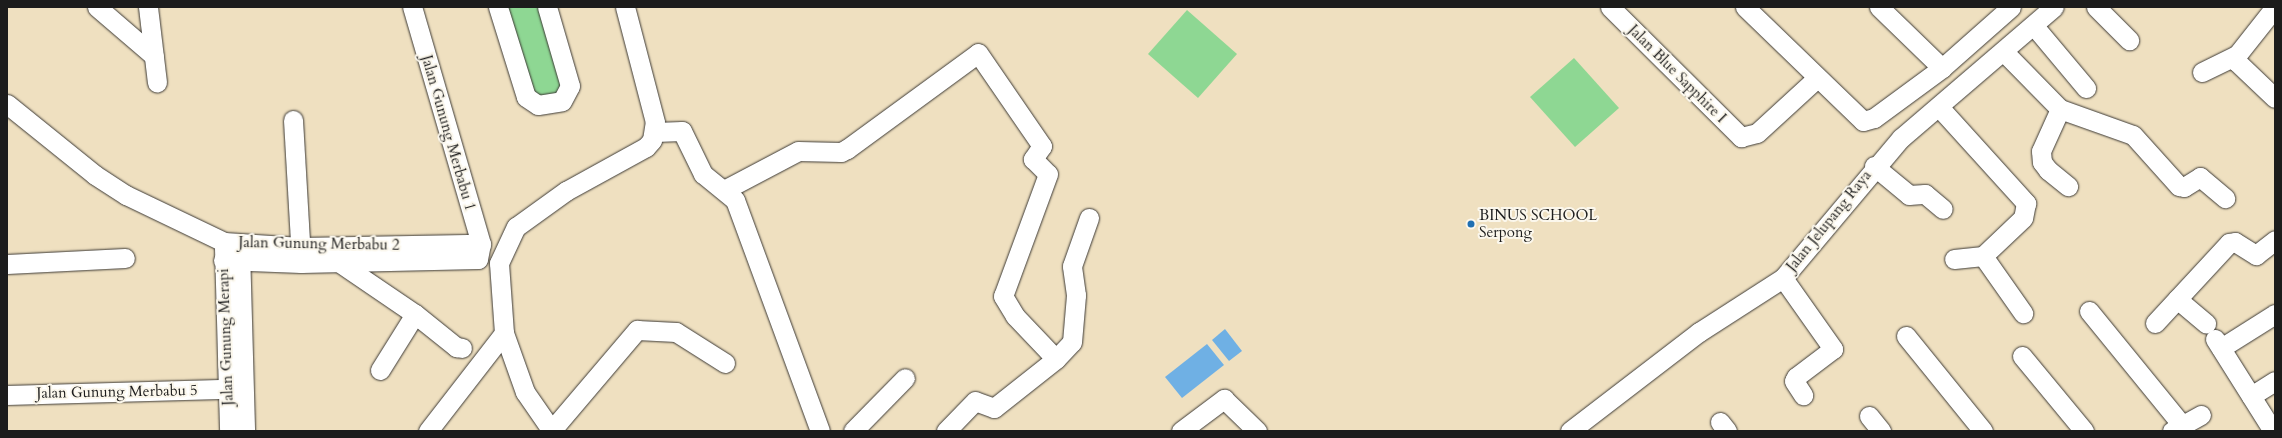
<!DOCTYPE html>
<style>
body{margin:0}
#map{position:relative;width:2282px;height:438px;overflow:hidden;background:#efe0c0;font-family:Cardo,serif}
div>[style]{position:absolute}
.green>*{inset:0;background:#8ed793}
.water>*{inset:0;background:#6fb0e4}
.roads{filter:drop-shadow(0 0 1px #3c3935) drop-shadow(0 0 1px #3c3935)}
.minor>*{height:19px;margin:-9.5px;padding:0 9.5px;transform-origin:9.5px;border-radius:9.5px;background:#fff}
.dots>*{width:11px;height:11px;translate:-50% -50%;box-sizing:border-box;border:2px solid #fbf7ec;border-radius:50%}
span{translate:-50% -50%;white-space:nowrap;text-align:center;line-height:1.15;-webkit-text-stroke:4px #fbf7ec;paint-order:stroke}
.street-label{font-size:15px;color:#1c1c1c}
.poi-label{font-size:15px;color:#1c1c1c}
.left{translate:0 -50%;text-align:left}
.frame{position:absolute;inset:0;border:8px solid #1c1c1c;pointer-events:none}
</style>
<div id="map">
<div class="green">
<div style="clip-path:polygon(490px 7px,553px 7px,577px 85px,530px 105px)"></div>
<div style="clip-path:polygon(1187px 10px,1237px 54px,1198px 98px,1148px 54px)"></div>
<div style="clip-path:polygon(1574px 58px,1619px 108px,1575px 147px,1530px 97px)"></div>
</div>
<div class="water">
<div style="clip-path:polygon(1225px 329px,1242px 351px,1229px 361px,1212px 340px)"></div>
<div style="clip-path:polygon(1207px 344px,1224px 365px,1182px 398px,1165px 377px)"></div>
</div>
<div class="roads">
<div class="minor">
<div style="left:97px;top:7px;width:75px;rotate:40.7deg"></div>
<div style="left:148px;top:7px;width:76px;rotate:83.2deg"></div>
<div style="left:498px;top:7px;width:94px;rotate:72.7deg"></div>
<div style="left:526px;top:97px;width:14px;rotate:34deg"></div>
<div style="left:538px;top:105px;width:24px;rotate:-9deg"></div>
<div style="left:562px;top:101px;width:17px;rotate:-62deg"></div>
<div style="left:570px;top:86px;width:82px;rotate:-106.2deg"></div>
<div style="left:1610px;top:7px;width:185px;rotate:44.8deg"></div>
<div style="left:1741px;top:137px;width:16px;rotate:-14deg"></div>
<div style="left:1757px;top:133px;width:81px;rotate:-42.5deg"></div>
<div style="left:1745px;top:7px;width:164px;rotate:44deg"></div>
<div style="left:1863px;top:121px;width:11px;rotate:-15deg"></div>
<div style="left:1874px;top:118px;width:84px;rotate:-36.3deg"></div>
<div style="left:1942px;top:68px;width:92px;rotate:-41.5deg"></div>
<div style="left:1879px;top:7px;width:88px;rotate:44.1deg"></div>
<div style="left:2096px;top:7px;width:47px;rotate:45deg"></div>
<div style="left:2275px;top:7px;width:61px;rotate:128.4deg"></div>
<div style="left:2237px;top:55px;width:7px;rotate:90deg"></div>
<div style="left:2237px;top:62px;width:52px;rotate:43.5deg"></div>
<div style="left:2034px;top:26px;width:81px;rotate:50deg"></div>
<div style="left:2004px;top:52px;width:80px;rotate:45.5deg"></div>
<div style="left:2060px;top:109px;width:77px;rotate:19.6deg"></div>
<div style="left:2133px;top:135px;width:69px;rotate:48deg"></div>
<div style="left:2179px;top:186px;width:5px;rotate:11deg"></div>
<div style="left:2184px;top:187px;width:19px;rotate:-32deg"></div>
<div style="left:2200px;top:177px;width:33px;rotate:40deg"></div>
<div style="left:2202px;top:72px;width:39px;rotate:-26deg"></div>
<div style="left:7px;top:104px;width:113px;rotate:38.9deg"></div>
<div style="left:95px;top:175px;width:37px;rotate:33deg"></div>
<div style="left:126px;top:195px;width:109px;rotate:25.6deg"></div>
<div style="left:224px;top:242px;width:77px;rotate:3.7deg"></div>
<div style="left:301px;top:247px;width:180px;rotate:-1deg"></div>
<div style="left:1939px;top:107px;width:130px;rotate:47.8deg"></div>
<div style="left:2026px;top:203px;width:15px;rotate:101deg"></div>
<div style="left:2023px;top:218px;width:55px;rotate:136.5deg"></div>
<div style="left:1983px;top:256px;width:29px;rotate:174deg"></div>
<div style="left:2060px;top:109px;width:46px;rotate:114.3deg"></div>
<div style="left:2041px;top:151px;width:11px;rotate:85deg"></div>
<div style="left:2042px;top:162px;width:10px;rotate:53deg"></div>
<div style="left:2048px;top:170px;width:26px;rotate:39deg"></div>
<div style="left:293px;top:120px;width:140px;rotate:86.7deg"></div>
<div style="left:655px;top:132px;width:27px;rotate:-2deg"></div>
<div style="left:682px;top:131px;width:48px;rotate:64deg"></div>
<div style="left:703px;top:174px;width:41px;rotate:39.1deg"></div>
<div style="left:735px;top:200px;width:246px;rotate:69.8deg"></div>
<div style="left:1874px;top:166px;width:45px;rotate:39.6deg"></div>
<div style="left:1909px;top:195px;width:16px;rotate:-4deg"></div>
<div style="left:1925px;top:194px;width:23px;rotate:40deg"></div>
<div style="left:726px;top:189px;width:81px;rotate:-27.8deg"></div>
<div style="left:798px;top:151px;width:43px;rotate:1.3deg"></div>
<div style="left:841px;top:152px;width:7px;rotate:-27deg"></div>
<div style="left:847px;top:149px;width:162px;rotate:-36.2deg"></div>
<div style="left:978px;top:53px;width:113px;rotate:55.5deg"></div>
<div style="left:1042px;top:146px;width:16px;rotate:125deg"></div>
<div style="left:1033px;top:159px;width:21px;rotate:45deg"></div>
<div style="left:1048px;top:174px;width:130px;rotate:110.2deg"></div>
<div style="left:1003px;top:296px;width:23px;rotate:59deg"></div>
<div style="left:1015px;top:316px;width:59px;rotate:46.4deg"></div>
<div style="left:1056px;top:359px;width:79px;rotate:141.7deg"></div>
<div style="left:994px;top:408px;width:20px;rotate:-160deg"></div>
<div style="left:975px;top:401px;width:42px;rotate:134deg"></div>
<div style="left:224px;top:248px;width:183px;rotate:88.4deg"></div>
<div style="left:240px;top:249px;width:182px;rotate:88.4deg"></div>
<div style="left:1983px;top:256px;width:70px;rotate:54.9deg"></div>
<div style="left:223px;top:260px;width:78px;rotate:2.2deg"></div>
<div style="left:301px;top:263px;width:177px;rotate:-1.3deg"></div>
<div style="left:478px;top:259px;width:15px;rotate:-79deg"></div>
<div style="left:481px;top:244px;width:247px;rotate:-106.2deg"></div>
<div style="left:337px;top:261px;width:94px;rotate:34.2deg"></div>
<div style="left:415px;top:314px;width:53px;rotate:38.8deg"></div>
<div style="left:456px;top:347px;width:6px;rotate:9deg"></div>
<div style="left:7px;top:264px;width:118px;rotate:-2.9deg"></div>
<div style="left:1783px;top:278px;width:87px;rotate:54.8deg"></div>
<div style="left:1833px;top:349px;width:46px;rotate:142.9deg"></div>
<div style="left:1796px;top:377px;width:4px;rotate:117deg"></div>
<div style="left:1794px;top:381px;width:17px;rotate:57deg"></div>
<div style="left:2177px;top:299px;width:38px;rotate:40deg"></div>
<div style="left:2089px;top:311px;width:147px;rotate:50.8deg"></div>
<div style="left:2155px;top:323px;width:109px;rotate:-47.2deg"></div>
<div style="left:2229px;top:243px;width:6px;rotate:-9deg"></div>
<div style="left:2235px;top:242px;width:25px;rotate:32deg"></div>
<div style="left:2256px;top:255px;width:24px;rotate:-38deg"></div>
<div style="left:1906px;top:336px;width:122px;rotate:51deg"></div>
<div style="left:2215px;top:339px;width:109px;rotate:57.8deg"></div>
<div style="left:2221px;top:348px;width:64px;rotate:-32.2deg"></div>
<div style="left:2022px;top:356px;width:97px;rotate:50.4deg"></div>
<div style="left:1056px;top:359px;width:23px;rotate:-47deg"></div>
<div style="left:1072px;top:342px;width:47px;rotate:-85.1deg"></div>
<div style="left:1076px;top:295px;width:29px;rotate:-98deg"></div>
<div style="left:1072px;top:266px;width:51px;rotate:-70.5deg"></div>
<div style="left:380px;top:370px;width:66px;rotate:-58deg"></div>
<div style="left:7px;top:395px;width:221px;rotate:-1.6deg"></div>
<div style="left:2251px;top:396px;width:28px;rotate:-32deg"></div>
<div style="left:1869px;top:416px;width:19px;rotate:51deg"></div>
<div style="left:1720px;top:422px;width:11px;rotate:52deg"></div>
<div style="left:428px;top:431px;width:124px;rotate:-52.2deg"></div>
<div style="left:551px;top:431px;width:133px;rotate:-49.6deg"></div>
<div style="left:637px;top:330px;width:39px;rotate:3deg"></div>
<div style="left:676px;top:332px;width:58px;rotate:32.3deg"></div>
<div style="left:552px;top:431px;width:47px;rotate:-124.7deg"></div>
<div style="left:525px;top:392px;width:63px;rotate:-109.6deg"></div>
<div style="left:504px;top:333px;width:70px;rotate:-94.1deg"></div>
<div style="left:499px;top:263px;width:40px;rotate:-65deg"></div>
<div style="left:516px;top:227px;width:62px;rotate:-35.8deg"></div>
<div style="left:566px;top:191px;width:91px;rotate:-28.8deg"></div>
<div style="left:646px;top:147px;width:9px;rotate:-49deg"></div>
<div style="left:652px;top:140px;width:18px;rotate:-81deg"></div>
<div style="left:655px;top:122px;width:119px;rotate:-104.6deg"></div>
<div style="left:853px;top:431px;width:74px;rotate:-45.5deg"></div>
<div style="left:1181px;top:431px;width:54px;rotate:-36.7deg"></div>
<div style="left:1224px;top:399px;width:46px;rotate:44.1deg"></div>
<div style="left:1570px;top:431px;width:163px;rotate:-37.5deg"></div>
<div style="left:1699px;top:332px;width:100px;rotate:-32.7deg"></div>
<div style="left:1783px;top:278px;width:183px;rotate:-49.9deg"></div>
<div style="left:1901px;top:138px;width:201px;rotate:-40.6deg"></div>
<div style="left:2172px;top:431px;width:33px;rotate:-29deg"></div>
</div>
</div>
<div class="dots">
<div style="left:1471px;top:224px;background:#1f6fb2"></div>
</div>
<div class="street-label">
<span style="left:1677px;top:74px;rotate:45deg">Jalan Blue Sapphire I</span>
<span style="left:448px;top:133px;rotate:74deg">Jalan Gunung Merbabu 1</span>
<span style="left:1829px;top:221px;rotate:-51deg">Jalan Jelupang Raya</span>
<span style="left:319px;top:244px;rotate:1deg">Jalan Gunung Merbabu 2</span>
<span style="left:226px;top:337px;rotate:-92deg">Jalan Gunung Merapi</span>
<span style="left:117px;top:392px;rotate:-1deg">Jalan Gunung Merbabu 5</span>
</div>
<div class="poi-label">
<span class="left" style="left:1479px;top:224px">BINUS SCHOOL<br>Serpong</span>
</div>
<div class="frame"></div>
</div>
